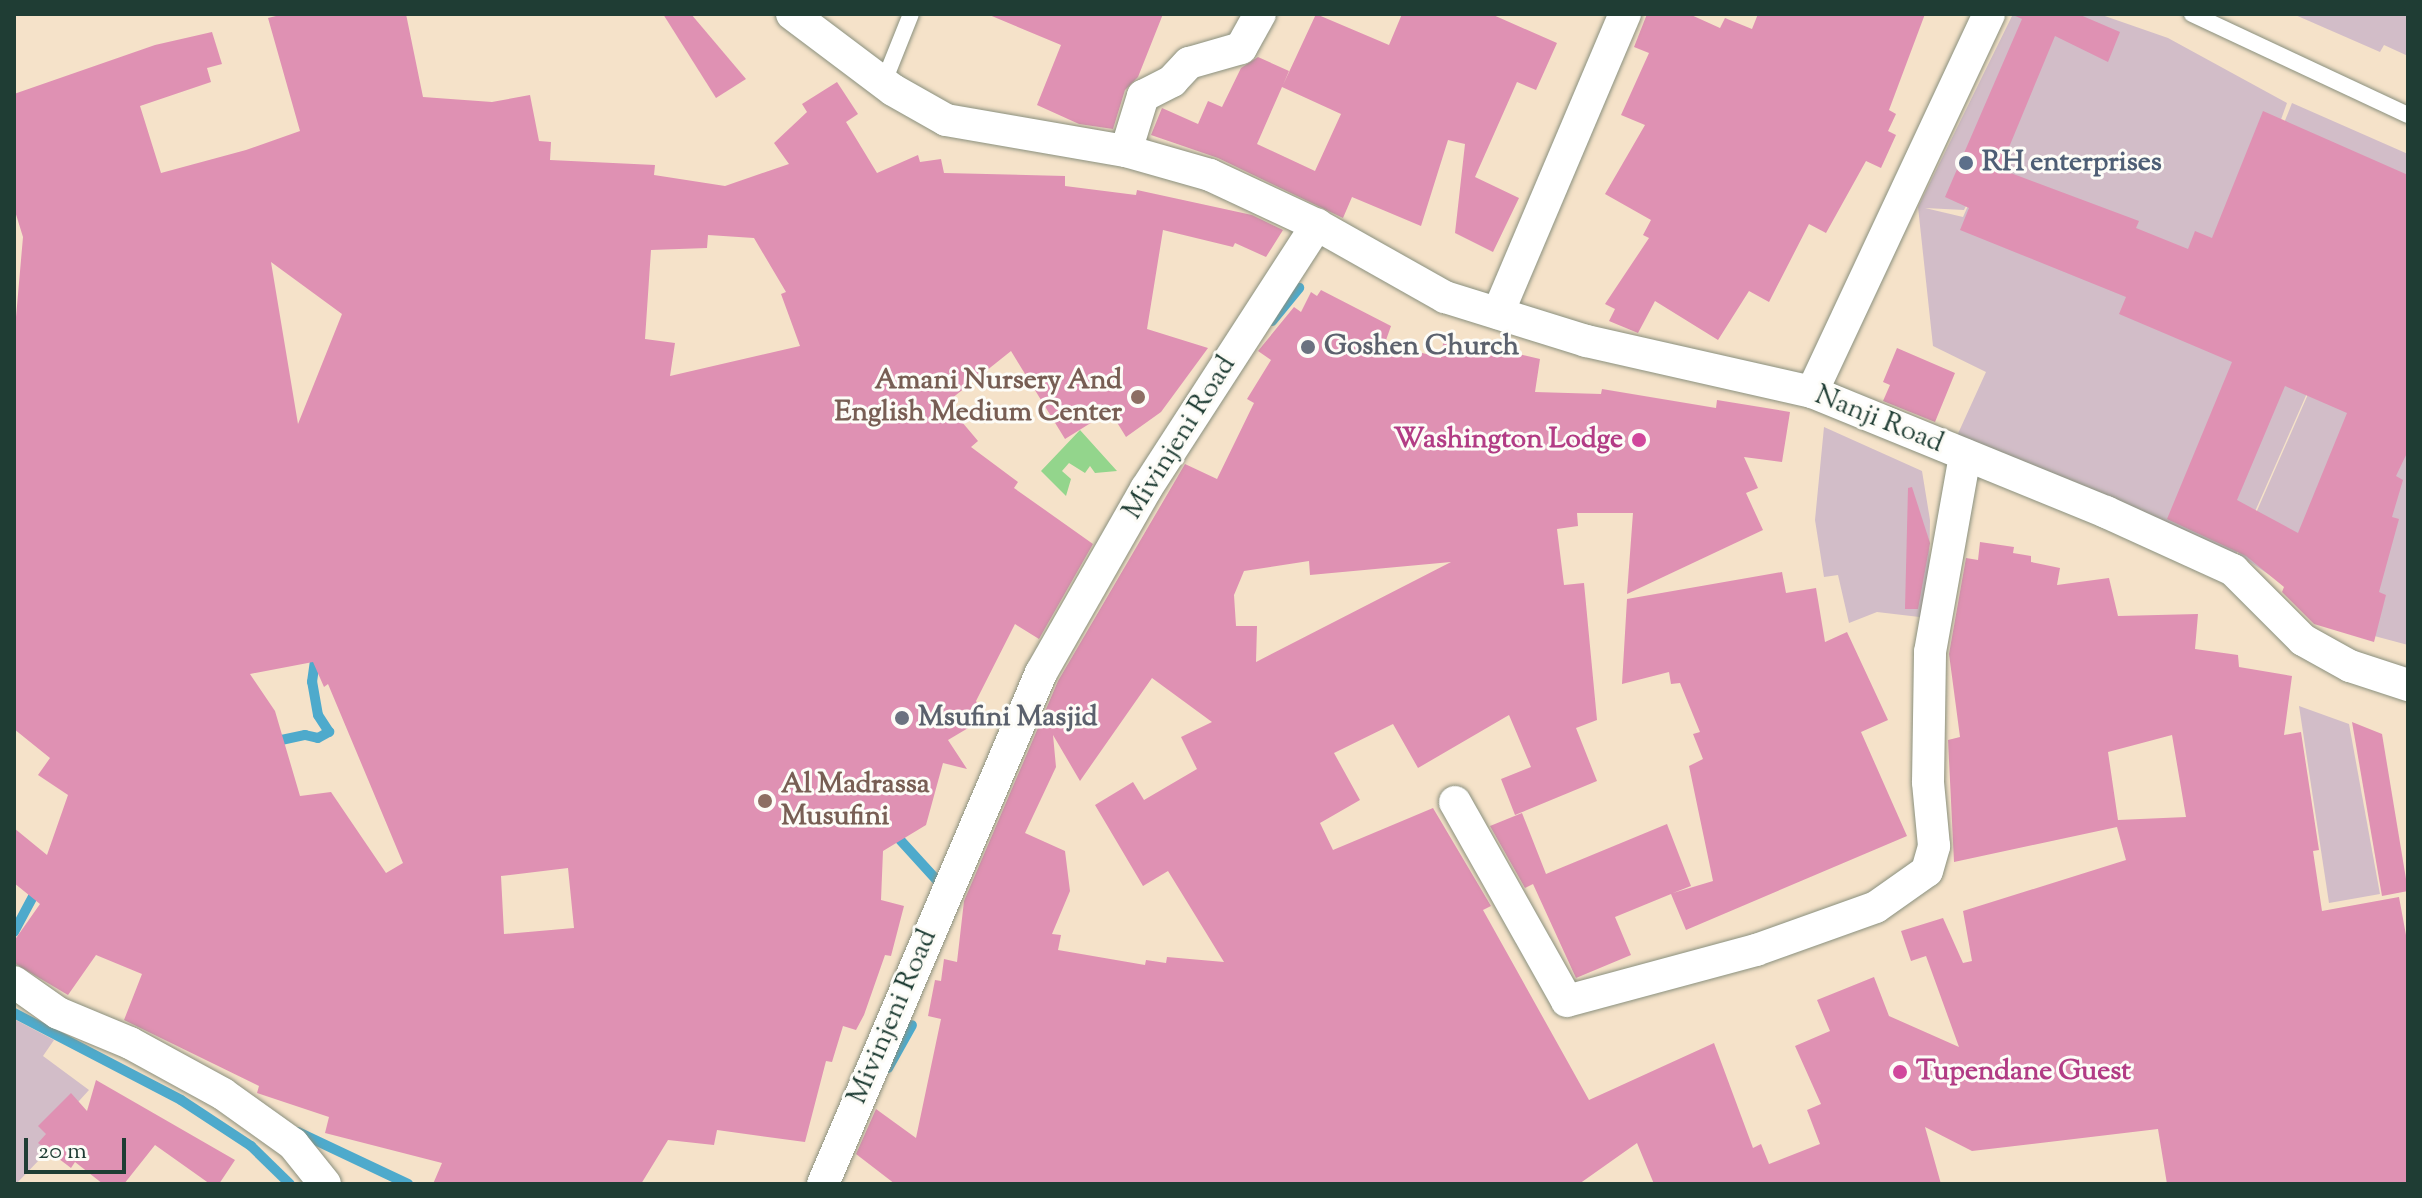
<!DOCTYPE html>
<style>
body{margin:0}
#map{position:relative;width:2422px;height:1198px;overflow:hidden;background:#f5e2c9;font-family:"Sorts Mill Goudy",serif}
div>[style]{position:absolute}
.industrial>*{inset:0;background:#d2bdc8}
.green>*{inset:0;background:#93d58c}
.stream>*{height:10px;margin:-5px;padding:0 5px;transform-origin:5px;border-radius:5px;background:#4eaacc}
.building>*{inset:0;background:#df91b3}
.roads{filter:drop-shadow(0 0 2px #8a907e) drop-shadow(0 0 2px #8a907e)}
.service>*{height:16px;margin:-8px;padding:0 8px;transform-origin:8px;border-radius:8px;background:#fff}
.minor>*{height:32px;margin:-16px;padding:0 16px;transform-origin:16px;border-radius:16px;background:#fff}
.dots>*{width:22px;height:22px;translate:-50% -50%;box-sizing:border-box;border:4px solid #fdfcf7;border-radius:50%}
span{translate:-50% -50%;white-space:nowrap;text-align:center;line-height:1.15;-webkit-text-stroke:6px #fdfcf7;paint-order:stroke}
.service-label{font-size:28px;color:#4e5e75;font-weight:700}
.left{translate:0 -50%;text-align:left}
.worship-label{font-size:28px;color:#5b616d;font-weight:700}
.education-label{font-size:28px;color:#785e54;font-weight:700}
.right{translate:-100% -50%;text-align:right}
.street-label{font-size:28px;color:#1f3d34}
.hotel-label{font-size:28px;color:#b23c85;font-weight:700}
.frame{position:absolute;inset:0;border:16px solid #1f3d34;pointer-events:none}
.scale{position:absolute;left:24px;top:1138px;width:102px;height:36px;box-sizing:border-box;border:4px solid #1f3d34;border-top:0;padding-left:10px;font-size:24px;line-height:28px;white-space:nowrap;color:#1f3d34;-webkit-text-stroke:6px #fdfcf7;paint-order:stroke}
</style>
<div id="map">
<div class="industrial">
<div style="clip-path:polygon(2013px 14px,2099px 14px,2168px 38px,2287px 103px,2233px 252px,2292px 103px,2408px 154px,2408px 645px,2352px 630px,2238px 554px,2337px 328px,1974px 190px,1964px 210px,1925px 208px,1963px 217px,1974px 192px,2334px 332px,2235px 557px,1956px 438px,1986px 372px,1933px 346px,1918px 207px)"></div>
<div style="clip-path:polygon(2293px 14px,2408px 14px,2408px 56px,2384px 45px,2380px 52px)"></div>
<div style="clip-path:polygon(1824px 427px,1922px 471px,1930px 520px,1928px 618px,1877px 612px,1849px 623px,1838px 575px,1824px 577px,1815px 520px)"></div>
<div style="clip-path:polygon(2299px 706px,2349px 724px,2380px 894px,2329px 903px)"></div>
<div style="clip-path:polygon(14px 1019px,54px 1040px,43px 1056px,89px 1090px,58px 1124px,66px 1132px,16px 1184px)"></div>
</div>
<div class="green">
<div style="clip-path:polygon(1080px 430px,1117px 471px,1095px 473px,1090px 466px,1085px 473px,1069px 463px,1062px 471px,1071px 479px,1066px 496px,1041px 471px)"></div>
</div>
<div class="stream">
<div style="left:1272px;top:321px;width:43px;rotate:-50.7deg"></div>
<div style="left:272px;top:742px;width:34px;rotate:-12deg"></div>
<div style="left:305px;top:735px;width:13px;rotate:13deg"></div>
<div style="left:318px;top:738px;width:13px;rotate:-29deg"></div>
<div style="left:329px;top:732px;width:20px;rotate:-123deg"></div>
<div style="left:318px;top:715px;width:34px;rotate:-100deg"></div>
<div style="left:312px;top:682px;width:27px;rotate:-82deg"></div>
<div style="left:892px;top:831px;width:74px;rotate:47.7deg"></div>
<div style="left:14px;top:932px;width:51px;rotate:-61.9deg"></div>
<div style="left:14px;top:1013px;width:188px;rotate:27.5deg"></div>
<div style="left:181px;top:1100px;width:84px;rotate:33.3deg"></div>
<div style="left:251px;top:1146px;width:54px;rotate:44.3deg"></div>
<div style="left:888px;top:1068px;width:49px;rotate:-60.8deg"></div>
<div style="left:298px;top:1132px;width:122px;rotate:25.3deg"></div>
</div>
<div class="building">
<div style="clip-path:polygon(evenodd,284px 14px,406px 14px,423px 97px,492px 102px,530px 95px,539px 141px,551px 142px,550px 160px,655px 165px,654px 175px,725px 186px,789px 164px,774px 143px,807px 112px,802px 104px,837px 82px,858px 114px,846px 122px,877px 173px,918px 155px,920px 162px,941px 159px,944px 173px,1065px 176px,1065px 186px,1136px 195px,1137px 190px,1252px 215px,1283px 230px,1266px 257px,1235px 243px,1233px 247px,1163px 230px,1147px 329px,1208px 348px,1161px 412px,1126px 437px,1110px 411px,1065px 439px,1011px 351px,946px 403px,978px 441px,971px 447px,1018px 482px,1014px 488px,1093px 544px,1039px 639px,1015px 624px,976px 701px,985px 718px,948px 740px,967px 769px,943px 763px,926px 825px,883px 851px,881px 900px,904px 906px,891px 956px,885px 955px,864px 1015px,856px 1030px,843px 1026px,832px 1062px,826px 1061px,805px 1142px,717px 1130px,714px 1145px,668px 1140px,641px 1184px,433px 1184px,442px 1163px,325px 1133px,329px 1117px,257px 1093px,259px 1086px,124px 1020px,142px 974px,96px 955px,68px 995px,14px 963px,14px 941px,40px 904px,14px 883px,14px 828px,47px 855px,68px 795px,38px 775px,50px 758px,14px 729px,14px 340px,23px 237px,14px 208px,14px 94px,155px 45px,212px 32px,222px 64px,207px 68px,211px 82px,140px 106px,161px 173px,246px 150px,300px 131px,268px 18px,284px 14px,708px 235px,754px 238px,786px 292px,781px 294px,800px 346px,670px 376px,675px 343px,645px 339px,651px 250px,707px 248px,708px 235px,284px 14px,271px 262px,342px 314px,298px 424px,271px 262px,284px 14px,313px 662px,324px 687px,328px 684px,403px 863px,386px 873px,331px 792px,300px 796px,275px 711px,250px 674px,313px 662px,284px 14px,568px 868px,574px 928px,504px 934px,501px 876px,568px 868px)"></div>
<div style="clip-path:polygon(663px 14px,691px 14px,746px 79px,716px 98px)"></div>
<div style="clip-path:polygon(987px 14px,1163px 14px,1138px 77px,1125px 90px,1113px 129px,1079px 124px,1037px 105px,1061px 45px)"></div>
<div style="clip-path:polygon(evenodd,1316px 14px,1389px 45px,1402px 14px,1491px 14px,1557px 43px,1536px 90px,1517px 82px,1475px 177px,1519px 198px,1493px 252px,1455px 233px,1465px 144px,1448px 140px,1421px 226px,1352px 197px,1343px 218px,1218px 158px,1151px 135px,1162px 108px,1198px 124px,1208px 101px,1222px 107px,1241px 68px,1258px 57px,1289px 71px,1283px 85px,1316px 14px,1282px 87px,1341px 114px,1315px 171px,1257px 144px,1282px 87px)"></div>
<div style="clip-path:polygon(1647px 14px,1689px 14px,1720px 28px,1725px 18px,1752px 29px,1758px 14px,1925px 14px,1889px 110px,1896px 114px,1888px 131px,1896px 135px,1881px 168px,1866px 161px,1826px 233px,1809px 224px,1769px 302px,1749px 291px,1718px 340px,1655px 301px,1638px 333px,1609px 321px,1615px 309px,1605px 304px,1649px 238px,1643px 235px,1651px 220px,1605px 194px,1645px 125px,1621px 115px,1649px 53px,1634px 47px)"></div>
<div style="clip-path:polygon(evenodd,2011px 14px,2078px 14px,2120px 32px,2108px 62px,2055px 36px,2000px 169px,2139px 221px,2136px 228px,2188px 249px,2195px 231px,2212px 238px,2263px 111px,2408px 175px,2408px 451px,2396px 476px,2403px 480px,2392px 517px,2399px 519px,2379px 592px,2386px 595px,2374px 642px,2314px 624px,2282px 592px,2284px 587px,2246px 556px,2167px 519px,2232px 362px,2119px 314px,2126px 297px,1960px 230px,1969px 208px,1945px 197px,2022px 19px,2011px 14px,2285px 386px,2347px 413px,2298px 533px,2237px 500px,2285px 386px)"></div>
<div style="clip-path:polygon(evenodd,1321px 290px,1391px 326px,1385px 343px,1441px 358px,1444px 337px,1540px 359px,1535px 392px,1601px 394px,1602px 389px,1716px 408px,1717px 400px,1790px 412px,1782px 462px,1744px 457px,1758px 488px,1746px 493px,1763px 530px,1627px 594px,1633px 513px,1577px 513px,1578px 526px,1557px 529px,1564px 585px,1584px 583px,1597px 720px,1576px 728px,1597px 781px,1515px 815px,1501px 779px,1531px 767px,1509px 715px,1418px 768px,1393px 724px,1334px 753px,1360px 800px,1320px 823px,1333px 850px,1433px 808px,1491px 906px,1483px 910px,1589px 1100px,1714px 1043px,1753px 1148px,1761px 1144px,1769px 1164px,1820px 1144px,1807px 1110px,1821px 1104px,1795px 1046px,1830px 1031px,1817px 1000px,1874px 977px,1889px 1016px,1959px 1047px,1926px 956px,1911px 961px,1901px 931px,1943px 918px,1963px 963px,1972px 961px,1963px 911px,2126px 860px,2117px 827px,1954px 862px,1948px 740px,1960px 737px,1949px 654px,1966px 558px,1978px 560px,1980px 542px,2014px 547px,2013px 553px,2031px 556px,2031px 562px,2060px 568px,2057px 585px,2109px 578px,2118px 616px,2198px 614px,2195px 649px,2238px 655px,2239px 667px,2292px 676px,2284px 735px,2301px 732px,2319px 850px,2313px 851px,2322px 911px,2399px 897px,2408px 946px,2408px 1184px,2167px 1184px,2158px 1129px,1972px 1151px,1925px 1127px,1941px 1184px,1654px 1184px,1637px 1143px,1579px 1184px,895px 1184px,856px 1154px,876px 1109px,916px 1138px,941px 1019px,928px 1016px,935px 980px,941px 981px,944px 959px,957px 962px,964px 901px,1058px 681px,1185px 464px,1217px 479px,1254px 403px,1247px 399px,1271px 360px,1258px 351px,1294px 307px,1301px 312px,1311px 292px,1317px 296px,1321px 290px,1309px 561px,1310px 575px,1451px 562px,1256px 662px,1257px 626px,1236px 626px,1234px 595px,1244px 571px,1309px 561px,1321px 290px,1152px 678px,1212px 722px,1181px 737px,1197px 769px,1144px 800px,1133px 782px,1095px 805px,1143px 886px,1168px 871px,1224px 962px,1167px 957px,1166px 963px,1146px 960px,1145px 965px,1058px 950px,1061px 935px,1052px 934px,1070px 891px,1065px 851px,1025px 833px,1056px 767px,1053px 735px,1080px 781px,1152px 678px,1321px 290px,2172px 735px,2186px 817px,2118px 820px,2108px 752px,2172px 735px)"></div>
<div style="clip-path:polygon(1897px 348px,1955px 373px,1935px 422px,1883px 401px,1890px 385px,1883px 382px)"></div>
<div style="clip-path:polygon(1912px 487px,1930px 543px,1918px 609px,1905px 609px,1908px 488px)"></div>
<div style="clip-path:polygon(1782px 572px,1786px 593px,1816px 588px,1825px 642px,1847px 632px,1888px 720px,1861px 732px,1907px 836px,1686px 930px,1671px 894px,1615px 917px,1631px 955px,1576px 978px,1533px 884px,1525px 888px,1490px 826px,1522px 813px,1546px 874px,1667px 824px,1691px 886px,1673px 893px,1713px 881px,1689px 766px,1703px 759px,1693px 734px,1700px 732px,1680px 683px,1671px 684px,1669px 672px,1622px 684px,1627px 599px)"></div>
<div style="clip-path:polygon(2352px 722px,2382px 734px,2408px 891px,2382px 896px)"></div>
<div style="clip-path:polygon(96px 1080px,235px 1160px,219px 1184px,210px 1184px,155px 1145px,124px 1184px,103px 1184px,75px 1162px,71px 1168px,38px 1143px,46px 1134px,38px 1126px,71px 1093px,87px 1111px)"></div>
</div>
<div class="roads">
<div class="service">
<div style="left:2192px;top:14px;width:238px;rotate:25.1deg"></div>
<div style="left:883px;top:84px;width:75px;rotate:-68.2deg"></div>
</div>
<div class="minor">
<div style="left:792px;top:14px;width:126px;rotate:37deg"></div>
<div style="left:893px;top:90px;width:61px;rotate:29.5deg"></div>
<div style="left:946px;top:120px;width:183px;rotate:9.8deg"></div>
<div style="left:1126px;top:151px;width:87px;rotate:15.9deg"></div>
<div style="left:1210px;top:175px;width:118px;rotate:25deg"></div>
<div style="left:1317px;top:225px;width:147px;rotate:29.4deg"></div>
<div style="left:1445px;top:297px;width:148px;rotate:17.3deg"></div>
<div style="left:1586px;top:341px;width:232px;rotate:12.7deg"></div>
<div style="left:1812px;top:392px;width:318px;rotate:22.2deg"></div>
<div style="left:2106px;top:512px;width:140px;rotate:24.5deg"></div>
<div style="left:2233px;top:570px;width:99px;rotate:45deg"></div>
<div style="left:2303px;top:640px;width:54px;rotate:29deg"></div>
<div style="left:2350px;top:666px;width:61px;rotate:18.1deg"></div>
<div style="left:1126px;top:151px;width:58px;rotate:-72.8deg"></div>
<div style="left:1143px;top:96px;width:33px;rotate:-27deg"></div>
<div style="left:1172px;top:81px;width:25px;rotate:-47deg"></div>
<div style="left:1189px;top:63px;width:54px;rotate:-16.1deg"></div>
<div style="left:1241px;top:48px;width:39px;rotate:-61deg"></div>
<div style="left:1498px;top:313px;width:325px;rotate:-67deg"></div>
<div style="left:1812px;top:392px;width:417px;rotate:-64.9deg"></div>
<div style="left:1455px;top:802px;width:228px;rotate:60.6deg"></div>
<div style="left:1567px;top:1001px;width:196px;rotate:-15.1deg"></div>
<div style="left:1756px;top:950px;width:127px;rotate:-19.7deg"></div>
<div style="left:1876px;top:907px;width:62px;rotate:-35.2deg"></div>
<div style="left:1927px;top:871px;width:26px;rotate:-74deg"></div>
<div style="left:1934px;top:846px;width:64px;rotate:-95.4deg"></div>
<div style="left:1928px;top:782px;width:130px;rotate:-89.1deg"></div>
<div style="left:1930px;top:652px;width:200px;rotate:-79.9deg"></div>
<div style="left:14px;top:982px;width:54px;rotate:35.2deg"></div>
<div style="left:58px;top:1013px;width:78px;rotate:22.6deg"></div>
<div style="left:130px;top:1043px;width:106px;rotate:28.7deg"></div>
<div style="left:223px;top:1094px;width:86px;rotate:35.5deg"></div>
<div style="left:293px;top:1144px;width:51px;rotate:51.3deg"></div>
<div style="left:823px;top:1184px;width:556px;rotate:-66.9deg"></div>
<div style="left:1041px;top:673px;width:212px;rotate:-60.3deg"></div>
<div style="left:1146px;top:489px;width:315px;rotate:-57.1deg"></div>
</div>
</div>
<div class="dots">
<div style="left:1966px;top:163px;background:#5c6f8a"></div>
<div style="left:1308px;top:347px;background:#6b7280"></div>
<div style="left:1138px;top:397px;background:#8d6e63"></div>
<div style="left:1639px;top:440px;background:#d1479c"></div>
<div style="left:902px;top:718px;background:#6b7280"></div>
<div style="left:765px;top:801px;background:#8d6e63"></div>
<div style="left:1900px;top:1072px;background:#d1479c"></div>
</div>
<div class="service-label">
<span class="left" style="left:1982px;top:163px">RH enterprises</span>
</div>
<div class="worship-label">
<span class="left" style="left:1324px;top:347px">Goshen Church</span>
<span class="left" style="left:918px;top:718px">Msufini Masjid</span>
</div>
<div class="education-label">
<span class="right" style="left:1122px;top:397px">Amani Nursery And<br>English Medium Center</span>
<span class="left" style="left:781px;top:801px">Al Madrassa<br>Musufini</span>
</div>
<div class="street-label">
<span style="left:1879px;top:420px;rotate:22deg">Nanji Road</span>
<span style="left:1180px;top:438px;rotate:-58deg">Mivinjeni Road</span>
<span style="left:893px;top:1017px;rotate:-67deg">Mivinjeni Road</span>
</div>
<div class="hotel-label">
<span class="right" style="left:1623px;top:440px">Washington Lodge</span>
<span class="left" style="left:1916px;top:1072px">Tupendane Guest</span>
</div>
<div class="frame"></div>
<div class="scale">20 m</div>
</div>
